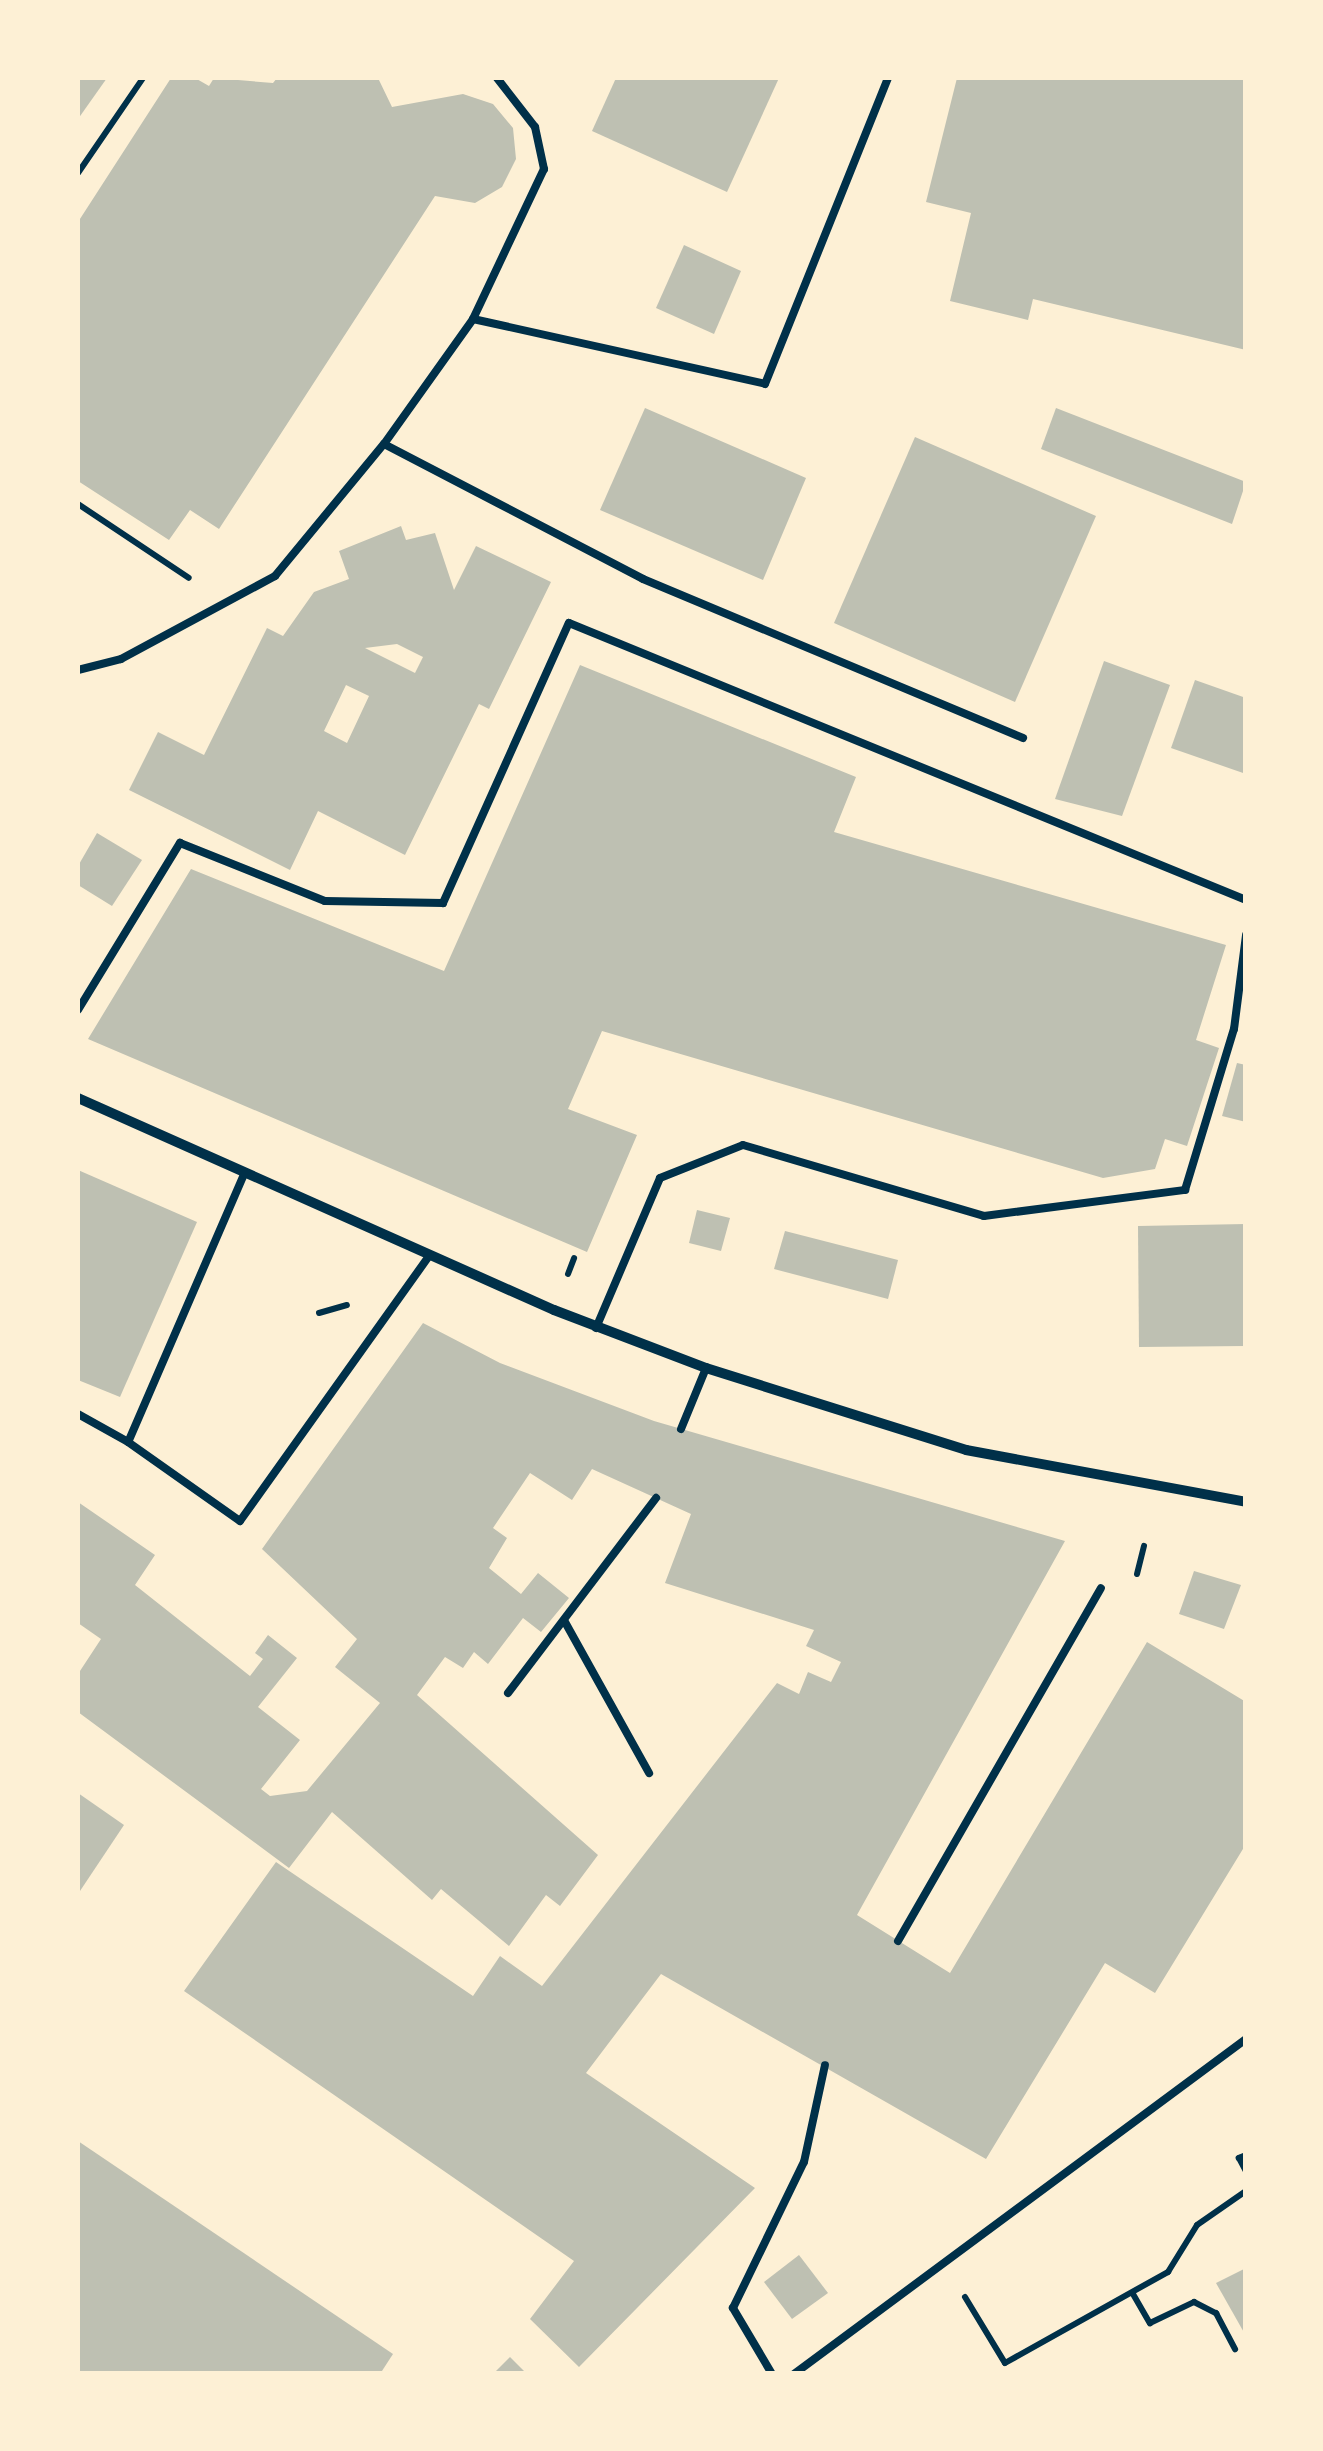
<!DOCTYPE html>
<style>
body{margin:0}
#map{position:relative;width:1323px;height:2451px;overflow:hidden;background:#fdf0d5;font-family:Roboto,sans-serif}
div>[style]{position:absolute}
.building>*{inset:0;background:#bec0b2}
.path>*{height:6px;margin:-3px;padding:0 3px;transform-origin:3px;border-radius:3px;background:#003049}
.service>*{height:8px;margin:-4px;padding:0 4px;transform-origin:4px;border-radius:4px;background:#003049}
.minor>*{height:10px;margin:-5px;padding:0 5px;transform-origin:5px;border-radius:5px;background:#003049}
span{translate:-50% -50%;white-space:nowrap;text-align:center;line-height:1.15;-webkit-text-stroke:10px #fdf0d5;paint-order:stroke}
.frame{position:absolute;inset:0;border:80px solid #fdf0d5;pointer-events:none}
</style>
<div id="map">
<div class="building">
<div style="clip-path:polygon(78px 78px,107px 78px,78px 119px)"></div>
<div style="clip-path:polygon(171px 78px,195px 78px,209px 86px,214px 78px,273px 83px,277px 78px,378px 78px,392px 107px,463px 94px,493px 104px,513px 128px,516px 159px,502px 187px,475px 203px,435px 196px,219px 529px,190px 510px,169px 540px,78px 481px,78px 222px)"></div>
<div style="clip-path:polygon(616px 78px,779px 78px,727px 192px,592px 131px)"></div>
<div style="clip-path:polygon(957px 78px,1246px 78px,1246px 350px,1033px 299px,1028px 320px,950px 301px,971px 213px,926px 202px)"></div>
<div style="clip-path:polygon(684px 245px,741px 271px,714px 334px,656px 308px)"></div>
<div style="clip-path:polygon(645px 408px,806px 478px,763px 580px,600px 510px)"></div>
<div style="clip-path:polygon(1056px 408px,1246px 482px,1232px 524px,1041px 449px)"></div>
<div style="clip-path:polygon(915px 437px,1096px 516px,1015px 702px,834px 623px)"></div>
<div style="clip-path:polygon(evenodd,401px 526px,406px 540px,435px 533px,454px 590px,476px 546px,551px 582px,489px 709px,479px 704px,405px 855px,318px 811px,290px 870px,129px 790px,158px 732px,204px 755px,267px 628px,283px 636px,314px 592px,349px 579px,339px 551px,401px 526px,397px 644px,423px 657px,415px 673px,365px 648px,397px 644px,401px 526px,346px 685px,369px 696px,347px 743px,324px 731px,346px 685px)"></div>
<div style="clip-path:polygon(1104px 661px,1170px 685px,1122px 816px,1055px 799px)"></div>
<div style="clip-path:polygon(580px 665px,856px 777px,834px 832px,1226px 945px,1196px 1040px,1219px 1048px,1187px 1146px,1165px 1139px,1155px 1169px,1103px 1178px,602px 1031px,568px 1109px,637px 1135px,587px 1252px,88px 1039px,191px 869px,444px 971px)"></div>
<div style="clip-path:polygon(1195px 680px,1246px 698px,1246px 774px,1171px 748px)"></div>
<div style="clip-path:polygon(97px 833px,142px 860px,112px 906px,78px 885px,78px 866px)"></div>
<div style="clip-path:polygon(1237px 1063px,1246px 1065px,1246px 1122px,1222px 1116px)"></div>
<div style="clip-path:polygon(78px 1170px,197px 1222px,120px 1397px,78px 1380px)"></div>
<div style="clip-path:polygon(697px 1210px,730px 1218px,721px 1251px,689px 1243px)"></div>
<div style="clip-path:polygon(1246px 1224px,1246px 1346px,1139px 1347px,1138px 1226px)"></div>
<div style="clip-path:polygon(785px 1231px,898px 1260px,888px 1299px,774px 1269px)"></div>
<div style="clip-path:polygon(423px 1323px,500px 1363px,654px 1421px,1065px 1541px,857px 1915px,950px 1973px,1147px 1642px,1246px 1702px,1246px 1844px,1155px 1993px,1105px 1963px,986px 2159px,661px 1974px,586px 2073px,755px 2188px,579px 2367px,530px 2319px,574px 2261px,184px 1991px,276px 1862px,473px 1996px,500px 1956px,542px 1986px,777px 1683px,799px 1694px,808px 1672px,831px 1682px,841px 1662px,806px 1646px,814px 1630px,665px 1583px,691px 1514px,592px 1469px,572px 1500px,530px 1473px,493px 1528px,507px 1538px,489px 1568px,521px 1594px,538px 1573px,569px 1598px,541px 1632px,523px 1618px,488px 1664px,474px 1652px,463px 1668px,445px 1657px,417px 1695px,598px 1855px,560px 1906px,546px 1895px,509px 1946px,441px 1889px,432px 1900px,332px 1812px,289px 1868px,78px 1712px,78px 1674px,101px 1639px,78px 1623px,78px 1502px,155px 1555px,135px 1585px,250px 1676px,263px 1659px,255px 1653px,268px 1635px,297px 1658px,258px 1707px,300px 1740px,261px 1789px,270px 1796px,307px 1791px,380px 1703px,335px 1667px,357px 1639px,262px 1549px)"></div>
<div style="clip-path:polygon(1194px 1571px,1241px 1585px,1224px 1629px,1179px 1614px)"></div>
<div style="clip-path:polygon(78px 1793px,124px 1825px,78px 1894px)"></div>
<div style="clip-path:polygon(78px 2141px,393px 2354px,380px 2374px,78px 2374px)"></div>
<div style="clip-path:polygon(799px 2255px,828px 2293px,792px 2319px,764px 2282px)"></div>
<div style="clip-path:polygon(1246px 2268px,1246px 2336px,1216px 2283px)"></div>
<div style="clip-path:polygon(510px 2357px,527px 2374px,493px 2374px)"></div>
</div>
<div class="path">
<div style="left:78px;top:173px;width:115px;rotate:-55.6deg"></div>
<div style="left:78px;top:504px;width:133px;rotate:33.7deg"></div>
<div style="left:568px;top:1274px;width:17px;rotate:-69deg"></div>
<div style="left:319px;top:1313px;width:29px;rotate:-16deg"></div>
<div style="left:1137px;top:1574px;width:29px;rotate:-76deg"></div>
<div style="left:1246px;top:2155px;width:8px;rotate:157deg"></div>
<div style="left:1239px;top:2158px;width:15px;rotate:62deg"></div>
<div style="left:1133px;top:2294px;width:34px;rotate:60deg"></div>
<div style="left:1150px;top:2323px;width:49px;rotate:-25.5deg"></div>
<div style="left:1194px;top:2302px;width:25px;rotate:27deg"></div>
<div style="left:1216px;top:2313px;width:41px;rotate:62.2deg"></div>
<div style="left:965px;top:2297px;width:77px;rotate:58.8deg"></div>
<div style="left:1005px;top:2363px;width:187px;rotate:-29.2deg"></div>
<div style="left:1168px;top:2272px;width:55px;rotate:-58.3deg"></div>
<div style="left:1197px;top:2225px;width:60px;rotate:-34.8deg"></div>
</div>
<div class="service">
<div style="left:473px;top:319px;width:299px;rotate:12.5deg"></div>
<div style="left:765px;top:384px;width:330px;rotate:-68.1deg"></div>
<div style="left:384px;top:444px;width:292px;rotate:27.5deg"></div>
<div style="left:643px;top:579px;width:412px;rotate:22.7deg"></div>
<div style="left:78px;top:670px;width:44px;rotate:-14.3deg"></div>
<div style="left:121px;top:659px;width:175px;rotate:-28.3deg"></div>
<div style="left:275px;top:576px;width:171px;rotate:-50.5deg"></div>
<div style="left:384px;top:444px;width:153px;rotate:-54.5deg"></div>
<div style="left:473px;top:319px;width:166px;rotate:-64.7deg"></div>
<div style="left:544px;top:169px;width:43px;rotate:-102.1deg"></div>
<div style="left:535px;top:127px;width:62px;rotate:-127.8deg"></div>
<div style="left:78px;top:1010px;width:196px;rotate:-58.6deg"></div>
<div style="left:180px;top:843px;width:156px;rotate:21.8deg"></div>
<div style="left:325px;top:901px;width:118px;rotate:1deg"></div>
<div style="left:443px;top:903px;width:307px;rotate:-65.8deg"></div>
<div style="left:569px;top:623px;width:731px;rotate:22.25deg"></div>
<div style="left:245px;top:1172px;width:294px;rotate:113.4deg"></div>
<div style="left:128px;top:1442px;width:137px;rotate:35.2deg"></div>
<div style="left:240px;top:1521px;width:327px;rotate:-54.5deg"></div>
<div style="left:596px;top:1328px;width:163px;rotate:-66.9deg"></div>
<div style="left:660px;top:1178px;width:89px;rotate:-21.7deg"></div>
<div style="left:743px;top:1145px;width:251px;rotate:16.4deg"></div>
<div style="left:984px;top:1216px;width:203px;rotate:-7.4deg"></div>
<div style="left:1185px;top:1190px;width:168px;rotate:-73.1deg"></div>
<div style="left:1234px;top:1029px;width:95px;rotate:-82.7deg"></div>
<div style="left:78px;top:1414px;width:57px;rotate:29.2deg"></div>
<div style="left:681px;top:1429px;width:66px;rotate:-67.7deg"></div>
<div style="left:565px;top:1622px;width:173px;rotate:60.9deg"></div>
<div style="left:508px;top:1693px;width:245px;rotate:-52.8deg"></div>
<div style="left:898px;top:1941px;width:407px;rotate:-60.1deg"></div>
<div style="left:772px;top:2374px;width:77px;rotate:-120.6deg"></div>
<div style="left:733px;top:2308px;width:162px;rotate:-64.1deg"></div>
<div style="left:804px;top:2162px;width:99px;rotate:-77.8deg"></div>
<div style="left:794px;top:2374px;width:563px;rotate:-36.54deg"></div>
</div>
<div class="minor">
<div style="left:78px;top:1098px;width:521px;rotate:24.01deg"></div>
<div style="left:554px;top:1310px;width:163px;rotate:20.9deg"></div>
<div style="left:706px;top:1368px;width:273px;rotate:17.5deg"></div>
<div style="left:966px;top:1450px;width:285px;rotate:10.5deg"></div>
</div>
<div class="frame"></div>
</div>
